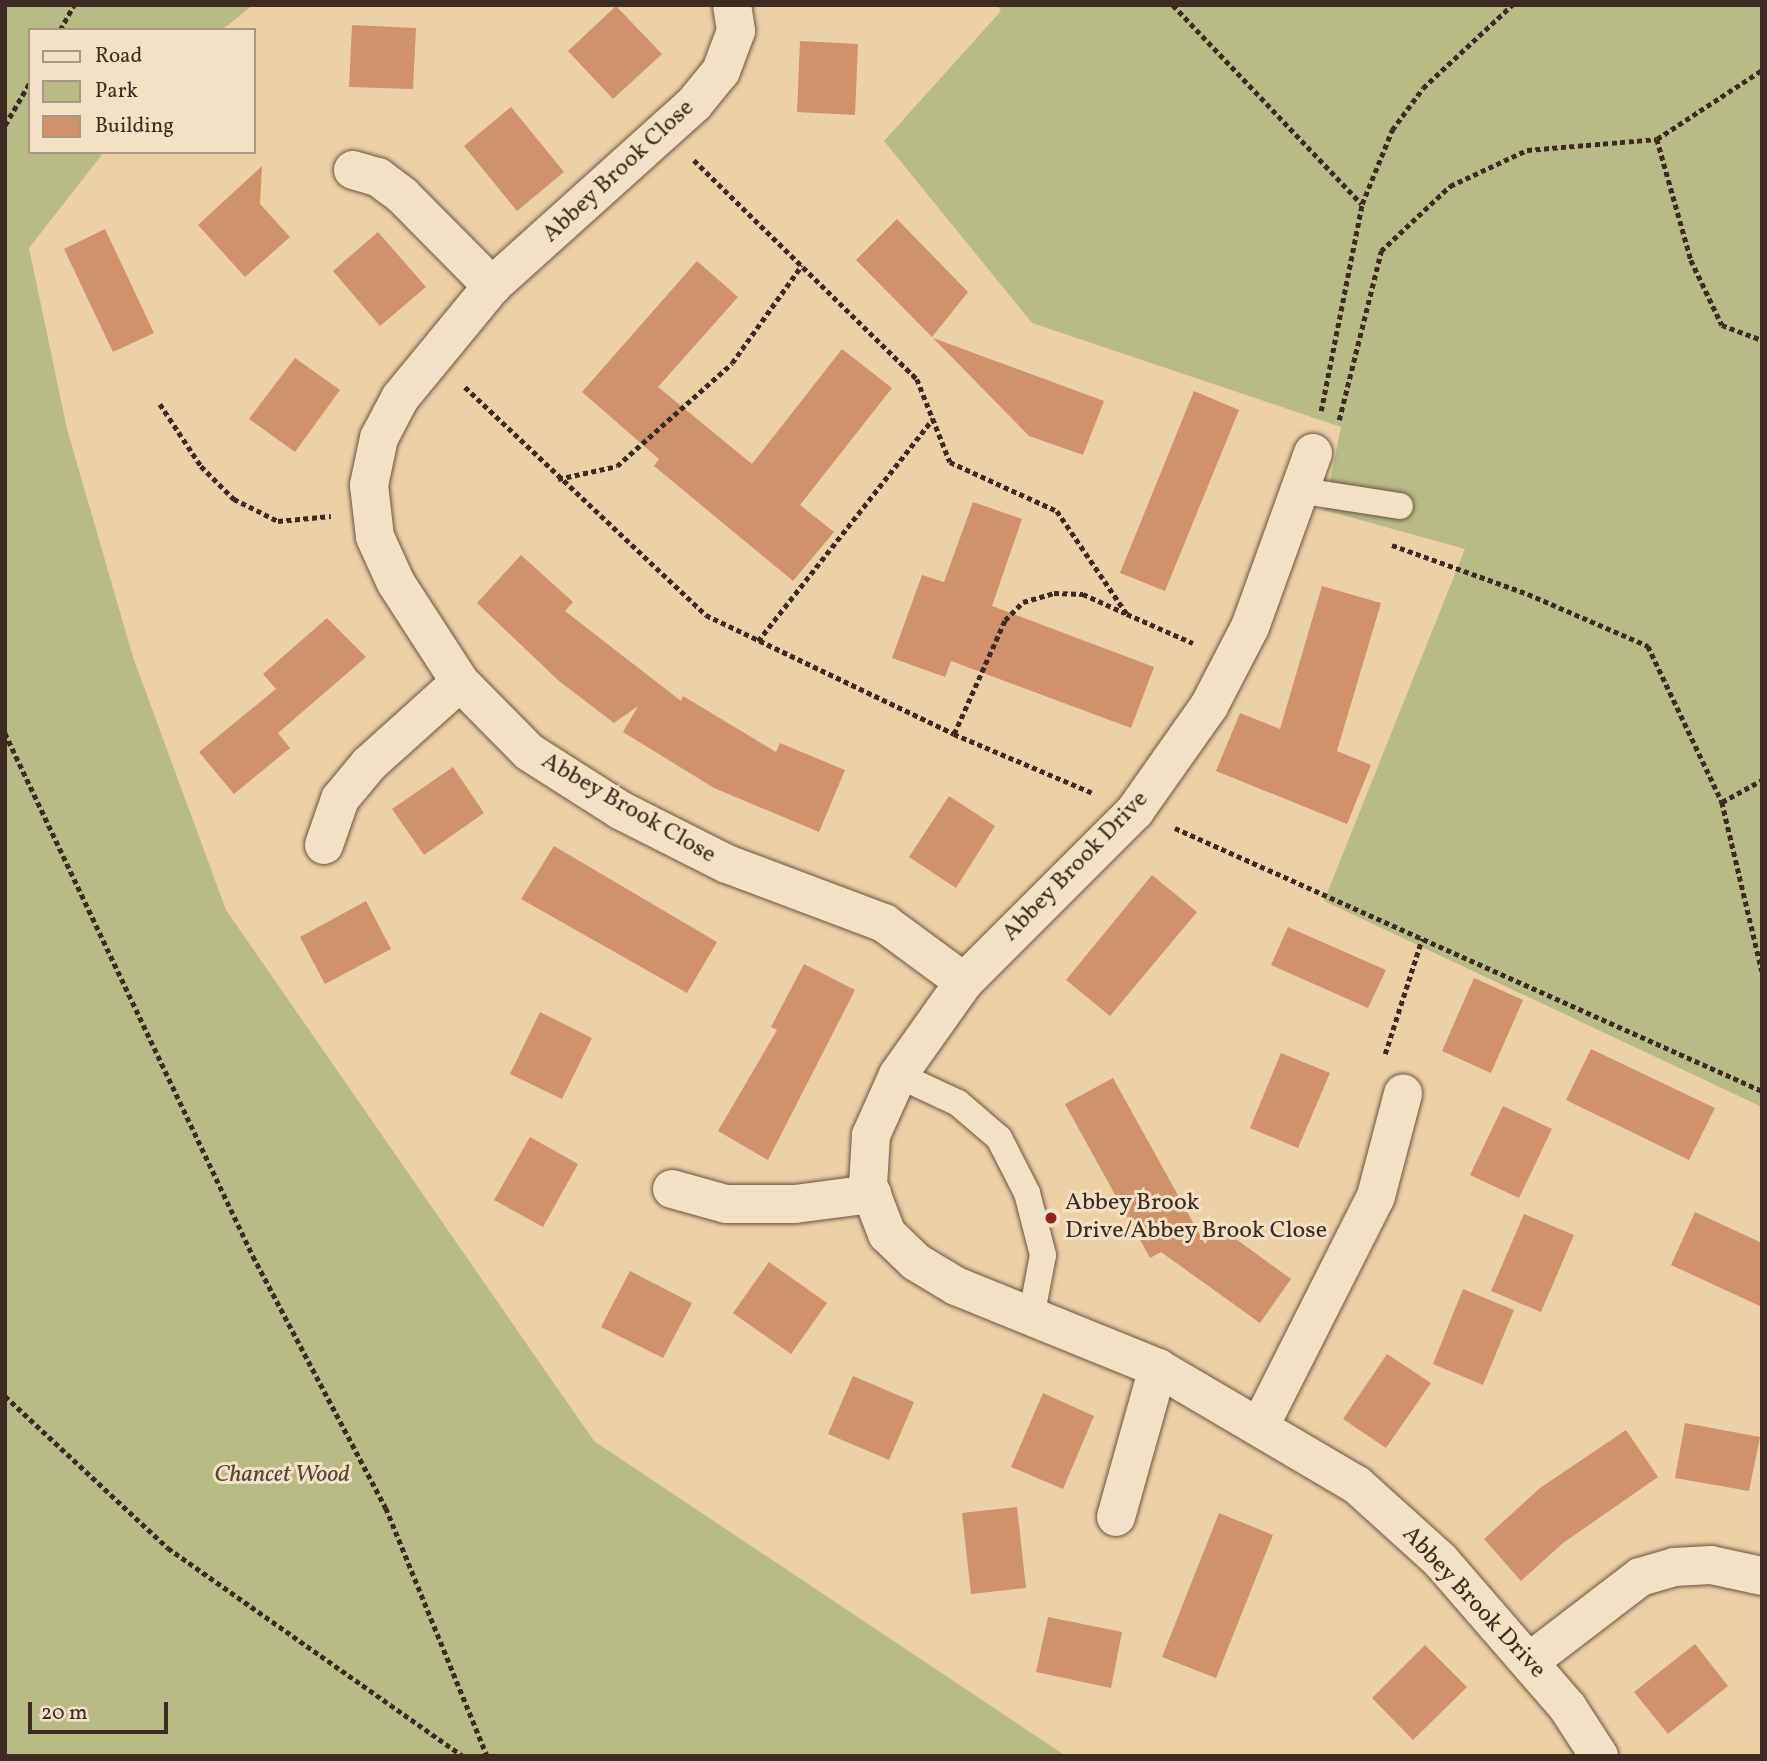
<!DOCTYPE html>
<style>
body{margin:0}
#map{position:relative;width:1767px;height:1761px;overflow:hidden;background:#edd1a6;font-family:Vollkorn,serif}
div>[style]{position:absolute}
.green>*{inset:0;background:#b9bb86}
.building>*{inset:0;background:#cf926b}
.path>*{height:4.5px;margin-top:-2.25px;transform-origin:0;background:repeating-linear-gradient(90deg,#3d2a20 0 5px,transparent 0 8.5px)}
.roads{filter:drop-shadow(0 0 2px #695442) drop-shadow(0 0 2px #695442)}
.lane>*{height:26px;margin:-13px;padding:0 13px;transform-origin:13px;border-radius:13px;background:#f3e1c5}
.street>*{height:38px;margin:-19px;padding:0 19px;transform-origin:19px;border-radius:19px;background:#f3e1c5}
.dots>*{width:19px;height:19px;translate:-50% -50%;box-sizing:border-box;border:4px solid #f3e1c5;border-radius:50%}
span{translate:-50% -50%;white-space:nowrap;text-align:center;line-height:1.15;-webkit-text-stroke:6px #f3e1c5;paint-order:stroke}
.street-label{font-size:24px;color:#3d2a20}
.poi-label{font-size:24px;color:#3d2a20}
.left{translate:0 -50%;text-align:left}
.park-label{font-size:24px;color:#564734;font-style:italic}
.frame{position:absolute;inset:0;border:7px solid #3d2a20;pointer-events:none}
.legend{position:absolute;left:28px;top:28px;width:228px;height:126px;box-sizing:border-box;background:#f3e1c5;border:2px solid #aa9883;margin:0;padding:9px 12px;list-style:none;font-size:21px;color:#3d2a20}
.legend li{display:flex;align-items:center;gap:14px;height:35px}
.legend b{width:35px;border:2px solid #aa9883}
.scale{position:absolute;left:28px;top:1702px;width:140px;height:32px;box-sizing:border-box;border:4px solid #3d2a20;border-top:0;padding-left:9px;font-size:21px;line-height:24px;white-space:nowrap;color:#3d2a20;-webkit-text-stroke:5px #f3e1c5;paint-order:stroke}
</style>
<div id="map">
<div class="green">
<div style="clip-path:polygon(5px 5px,253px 5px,222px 30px,30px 30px,30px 152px,104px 152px,29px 248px,67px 429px,133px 657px,226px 910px,594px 1441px,1066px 1756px,5px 1756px)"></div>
<div style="clip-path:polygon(997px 5px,1762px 5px,1762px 1107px,1324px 901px,1465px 549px,1324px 510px,1341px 427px,1032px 323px,884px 141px,1001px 11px)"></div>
</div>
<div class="building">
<div style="clip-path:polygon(616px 6px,662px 54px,613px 99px,568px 51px)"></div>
<div style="clip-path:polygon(352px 25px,416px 28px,413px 89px,349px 87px)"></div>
<div style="clip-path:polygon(800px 41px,858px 44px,855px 115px,797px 112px)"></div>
<div style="clip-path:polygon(511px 107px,564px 172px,517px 211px,464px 146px)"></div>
<div style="clip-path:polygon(262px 166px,260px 204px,290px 237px,245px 277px,198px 225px)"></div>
<div style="clip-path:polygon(897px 219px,968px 292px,932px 337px,856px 260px)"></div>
<div style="clip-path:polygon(105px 229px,154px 333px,113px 352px,64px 249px)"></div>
<div style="clip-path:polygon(378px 232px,426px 287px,380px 326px,333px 271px)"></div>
<div style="clip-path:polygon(697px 261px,738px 297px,658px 387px,752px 464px,842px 349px,892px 388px,800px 505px,834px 532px,793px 581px,654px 466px,659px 459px,582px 392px)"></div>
<div style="clip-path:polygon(933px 338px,1104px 401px,1083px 455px,1029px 436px)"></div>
<div style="clip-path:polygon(295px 358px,340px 390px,295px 452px,249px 419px)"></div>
<div style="clip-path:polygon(1194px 391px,1239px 410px,1165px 591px,1120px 573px)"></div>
<div style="clip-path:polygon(973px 502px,1022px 519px,992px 606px,1154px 667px,1131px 728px,951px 661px,945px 677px,892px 658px,922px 575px,944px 582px)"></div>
<div style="clip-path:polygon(521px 555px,573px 602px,565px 611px,681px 701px,683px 696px,776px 752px,780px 743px,845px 770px,819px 832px,714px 788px,623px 732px,638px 706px,614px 723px,559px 681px,477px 603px)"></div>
<div style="clip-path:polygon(1322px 586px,1381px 603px,1337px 751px,1371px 765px,1347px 824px,1216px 771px,1240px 713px,1280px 729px)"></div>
<div style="clip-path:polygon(327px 618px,366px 657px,278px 733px,290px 748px,234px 794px,199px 752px,276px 689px,263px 674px)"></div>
<div style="clip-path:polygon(453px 767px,484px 813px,424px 855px,392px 809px)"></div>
<div style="clip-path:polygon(949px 796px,995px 826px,956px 888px,909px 857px)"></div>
<div style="clip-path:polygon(554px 846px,717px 942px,687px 993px,521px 899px)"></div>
<div style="clip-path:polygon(1152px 875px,1197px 912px,1110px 1016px,1066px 980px)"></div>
<div style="clip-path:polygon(366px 901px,391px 949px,325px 984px,300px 937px)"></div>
<div style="clip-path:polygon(1288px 927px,1386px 970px,1368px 1008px,1271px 965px)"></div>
<div style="clip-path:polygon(804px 964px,855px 990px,768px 1160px,718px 1131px,777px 1030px,771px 1027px)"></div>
<div style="clip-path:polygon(1474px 978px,1523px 1000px,1491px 1073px,1442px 1051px)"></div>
<div style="clip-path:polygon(540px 1012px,592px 1038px,562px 1099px,510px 1074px)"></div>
<div style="clip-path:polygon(1591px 1049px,1715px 1108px,1689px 1160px,1566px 1100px)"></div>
<div style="clip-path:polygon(1281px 1053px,1330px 1073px,1298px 1148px,1250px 1128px)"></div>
<div style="clip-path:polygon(1113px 1078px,1205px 1244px,1218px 1226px,1291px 1279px,1260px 1323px,1161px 1252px,1150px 1258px,1065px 1104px)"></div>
<div style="clip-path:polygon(1503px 1106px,1552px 1129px,1519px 1198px,1470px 1175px)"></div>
<div style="clip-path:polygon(530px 1137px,578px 1164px,543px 1227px,494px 1200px)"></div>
<div style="clip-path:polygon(1695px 1212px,1762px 1243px,1762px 1307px,1671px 1265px)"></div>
<div style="clip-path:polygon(1524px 1214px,1574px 1235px,1541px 1312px,1491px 1291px)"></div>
<div style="clip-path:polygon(769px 1262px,827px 1303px,791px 1354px,733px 1313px)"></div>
<div style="clip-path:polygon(630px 1271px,692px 1303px,663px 1358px,601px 1327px)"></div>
<div style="clip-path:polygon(1463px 1289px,1514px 1310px,1483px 1385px,1433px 1364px)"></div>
<div style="clip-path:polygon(1387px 1354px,1431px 1383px,1386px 1448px,1343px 1419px)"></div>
<div style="clip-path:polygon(853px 1376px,914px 1402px,889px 1460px,828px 1434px)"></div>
<div style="clip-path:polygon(1043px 1393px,1094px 1416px,1063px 1489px,1011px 1467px)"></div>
<div style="clip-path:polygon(1685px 1423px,1760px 1437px,1749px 1491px,1675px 1478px)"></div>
<div style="clip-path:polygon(1626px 1430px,1658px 1477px,1563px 1543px,1521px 1581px,1484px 1539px,1540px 1488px)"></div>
<div style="clip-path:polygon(1017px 1507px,1026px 1588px,971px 1594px,962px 1513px)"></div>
<div style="clip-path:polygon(1219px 1513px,1273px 1535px,1216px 1678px,1162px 1657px)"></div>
<div style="clip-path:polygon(1048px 1617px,1122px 1632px,1111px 1688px,1036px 1672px)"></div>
<div style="clip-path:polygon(1695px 1644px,1728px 1686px,1668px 1734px,1634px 1692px)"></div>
<div style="clip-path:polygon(1425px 1645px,1467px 1687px,1413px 1740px,1372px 1698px)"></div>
</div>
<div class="path">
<div style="left:1173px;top:5px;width:274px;rotate:46.5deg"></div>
<div style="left:60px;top:30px;width:29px;rotate:-61deg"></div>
<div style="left:5px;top:125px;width:50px;rotate:-59.8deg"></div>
<div style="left:1657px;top:139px;width:126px;rotate:74.3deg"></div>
<div style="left:1691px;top:260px;width:72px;rotate:64.5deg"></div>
<div style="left:1722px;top:325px;width:43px;rotate:20.6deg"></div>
<div style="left:694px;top:160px;width:313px;rotate:44.5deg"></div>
<div style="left:917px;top:379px;width:89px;rotate:68.3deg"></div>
<div style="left:950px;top:462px;width:118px;rotate:24.6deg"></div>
<div style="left:1057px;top:511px;width:125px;rotate:55.8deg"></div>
<div style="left:1127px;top:614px;width:72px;rotate:23.7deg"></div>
<div style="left:465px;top:387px;width:332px;rotate:43.4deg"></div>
<div style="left:706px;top:615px;width:275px;rotate:25.6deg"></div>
<div style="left:954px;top:734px;width:151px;rotate:23deg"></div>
<div style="left:160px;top:404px;width:74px;rotate:56.5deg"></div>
<div style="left:201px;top:466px;width:47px;rotate:45deg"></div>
<div style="left:234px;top:499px;width:49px;rotate:26.6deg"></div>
<div style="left:278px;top:521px;width:53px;rotate:-5.4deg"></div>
<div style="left:1321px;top:411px;width:211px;rotate:-78.8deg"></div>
<div style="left:1362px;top:204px;width:80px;rotate:-67.9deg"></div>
<div style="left:1392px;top:130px;width:52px;rotate:-53.6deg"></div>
<div style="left:1423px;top:88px;width:122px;rotate:-43deg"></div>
<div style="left:1339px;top:420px;width:174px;rotate:-76deg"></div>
<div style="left:1381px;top:251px;width:95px;rotate:-43.3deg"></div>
<div style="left:1450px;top:186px;width:85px;rotate:-25.1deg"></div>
<div style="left:1527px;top:150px;width:130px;rotate:-4.8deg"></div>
<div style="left:1657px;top:139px;width:126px;rotate:-33.3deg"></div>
<div style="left:558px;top:479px;width:60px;rotate:-12.4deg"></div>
<div style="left:617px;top:466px;width:154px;rotate:-41.8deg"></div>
<div style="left:732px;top:363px;width:120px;rotate:-54.5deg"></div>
<div style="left:1392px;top:545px;width:145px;rotate:19.8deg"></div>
<div style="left:1528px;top:594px;width:131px;rotate:23.4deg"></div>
<div style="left:1648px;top:646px;width:173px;rotate:64.6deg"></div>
<div style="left:1722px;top:802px;width:174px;rotate:76.7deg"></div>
<div style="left:758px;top:641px;width:283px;rotate:-51.8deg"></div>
<div style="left:5px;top:733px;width:579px;rotate:64.63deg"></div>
<div style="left:253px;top:1256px;width:285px;rotate:62.2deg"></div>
<div style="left:386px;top:1508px;width:268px;rotate:67.8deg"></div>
<div style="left:954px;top:734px;width:125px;rotate:-65.9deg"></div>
<div style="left:1005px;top:620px;width:25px;rotate:-45deg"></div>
<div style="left:1023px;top:602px;width:32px;rotate:-16deg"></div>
<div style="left:1054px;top:593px;width:29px;rotate:2deg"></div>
<div style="left:1083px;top:594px;width:46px;rotate:24.3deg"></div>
<div style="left:1722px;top:802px;width:46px;rotate:-28.8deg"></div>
<div style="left:1175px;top:828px;width:643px;rotate:24.13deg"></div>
<div style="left:1385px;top:1054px;width:121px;rotate:-72.2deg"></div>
<div style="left:5px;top:1396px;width:223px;rotate:43deg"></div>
<div style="left:168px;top:1548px;width:361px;rotate:35.2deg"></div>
</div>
<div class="roads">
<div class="lane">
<div style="left:1303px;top:491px;width:98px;rotate:8.8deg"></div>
<div style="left:898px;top:1075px;width:66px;rotate:25deg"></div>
<div style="left:958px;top:1103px;width:54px;rotate:40.5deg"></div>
<div style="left:999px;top:1138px;width:62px;rotate:63deg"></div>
<div style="left:1027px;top:1193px;width:64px;rotate:75.5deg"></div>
<div style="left:1043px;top:1255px;width:64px;rotate:100.8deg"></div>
</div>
<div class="street">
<div style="left:732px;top:5px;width:26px;rotate:81deg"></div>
<div style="left:736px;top:31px;width:43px;rotate:110.6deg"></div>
<div style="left:721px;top:71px;width:43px;rotate:129.3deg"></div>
<div style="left:694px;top:104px;width:272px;rotate:138deg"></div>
<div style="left:492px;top:286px;width:145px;rotate:129.4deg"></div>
<div style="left:400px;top:398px;width:45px;rotate:117.7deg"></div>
<div style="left:379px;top:438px;width:48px;rotate:102deg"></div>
<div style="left:369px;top:485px;width:52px;rotate:83.4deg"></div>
<div style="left:375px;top:537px;width:51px;rotate:65.5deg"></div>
<div style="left:396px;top:583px;width:118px;rotate:57.1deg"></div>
<div style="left:460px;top:682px;width:98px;rotate:45.4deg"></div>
<div style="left:529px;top:752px;width:108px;rotate:32.5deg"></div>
<div style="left:620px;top:810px;width:120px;rotate:26.8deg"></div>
<div style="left:727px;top:864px;width:168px;rotate:20.6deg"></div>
<div style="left:884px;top:923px;width:99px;rotate:36.4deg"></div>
<div style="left:353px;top:170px;width:26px;rotate:16deg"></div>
<div style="left:378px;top:177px;width:31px;rotate:37deg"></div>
<div style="left:403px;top:196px;width:127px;rotate:45.3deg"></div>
<div style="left:1313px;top:453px;width:185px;rotate:109.9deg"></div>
<div style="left:1250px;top:627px;width:89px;rotate:117.4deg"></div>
<div style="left:1209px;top:706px;width:128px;rotate:125.2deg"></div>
<div style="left:1135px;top:811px;width:242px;rotate:135deg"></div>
<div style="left:964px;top:982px;width:114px;rotate:125.4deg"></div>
<div style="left:898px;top:1075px;width:66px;rotate:114.2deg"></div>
<div style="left:871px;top:1135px;width:50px;rotate:93.4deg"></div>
<div style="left:868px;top:1185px;width:53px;rotate:68.8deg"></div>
<div style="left:887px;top:1234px;width:40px;rotate:44deg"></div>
<div style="left:916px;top:1262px;width:47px;rotate:31deg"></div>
<div style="left:956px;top:1286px;width:218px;rotate:22.1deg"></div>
<div style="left:1158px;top:1368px;width:231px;rotate:30.5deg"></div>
<div style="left:1357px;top:1485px;width:112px;rotate:42.1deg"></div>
<div style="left:1440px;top:1560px;width:196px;rotate:49.1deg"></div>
<div style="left:1568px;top:1708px;width:57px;rotate:57.1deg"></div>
<div style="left:324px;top:845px;width:49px;rotate:-70.8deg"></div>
<div style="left:340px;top:799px;width:45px;rotate:-50.4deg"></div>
<div style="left:369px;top:764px;width:122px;rotate:-42deg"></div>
<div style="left:672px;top:1189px;width:56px;rotate:15.5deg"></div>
<div style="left:726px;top:1204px;width:69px"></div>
<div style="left:795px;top:1204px;width:78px;rotate:-7.4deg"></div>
<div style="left:1261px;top:1424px;width:255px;rotate:-63.2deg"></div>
<div style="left:1376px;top:1196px;width:106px;rotate:-75.2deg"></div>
<div style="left:1116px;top:1517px;width:155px;rotate:-74.3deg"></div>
<div style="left:1529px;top:1662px;width:140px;rotate:-37.4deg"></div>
<div style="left:1640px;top:1577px;width:35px;rotate:-16deg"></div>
<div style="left:1674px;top:1567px;width:37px;rotate:-3deg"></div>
<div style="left:1711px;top:1565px;width:52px;rotate:12.2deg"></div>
</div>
</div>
<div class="dots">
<div style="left:1051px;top:1218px;background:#8f2418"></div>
</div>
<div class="street-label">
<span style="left:619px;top:172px;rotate:-43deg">Abbey Brook Close</span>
<span style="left:628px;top:809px;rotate:30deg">Abbey Brook Close</span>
<span style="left:1076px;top:867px;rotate:-46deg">Abbey Brook Drive</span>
<span style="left:1473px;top:1603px;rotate:47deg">Abbey Brook Drive</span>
</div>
<div class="poi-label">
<span class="left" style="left:1065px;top:1218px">Abbey Brook<br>Drive/Abbey Brook Close</span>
</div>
<div class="park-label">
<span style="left:282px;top:1476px">Chancet Wood</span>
</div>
<div class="frame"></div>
<ul class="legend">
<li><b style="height:9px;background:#f3e1c5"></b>Road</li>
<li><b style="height:19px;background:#b9bb86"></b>Park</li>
<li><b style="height:19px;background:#cf926b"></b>Building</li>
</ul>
<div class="scale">20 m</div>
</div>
